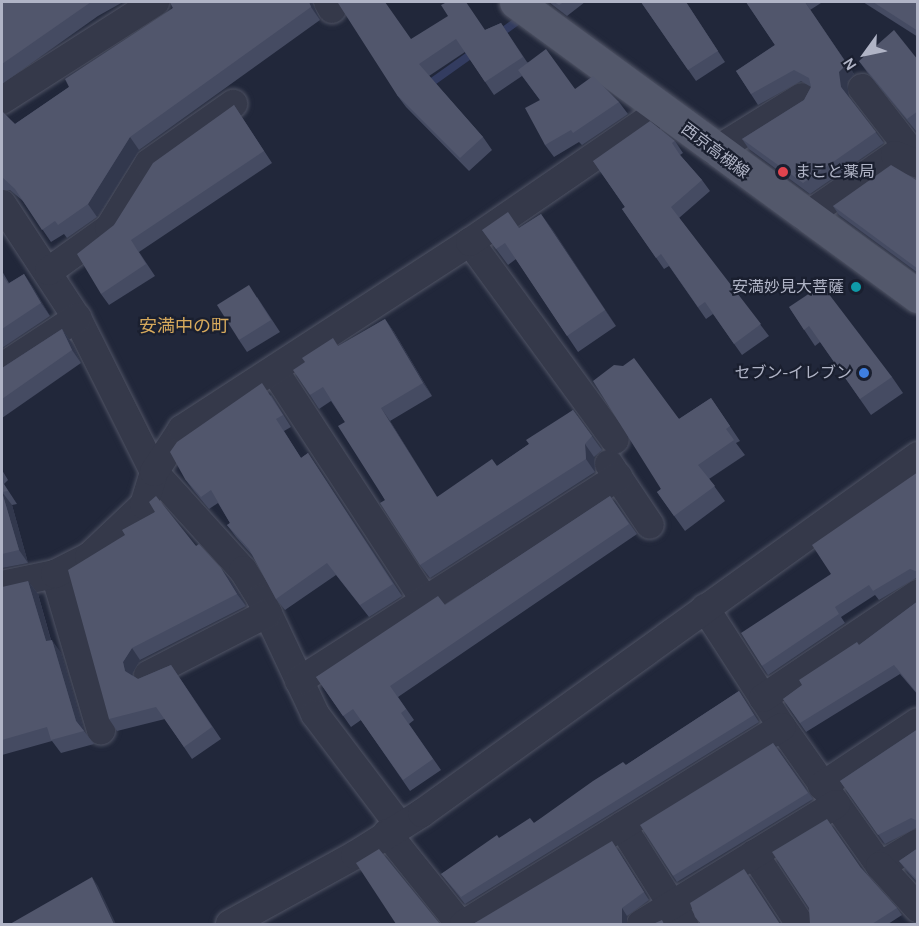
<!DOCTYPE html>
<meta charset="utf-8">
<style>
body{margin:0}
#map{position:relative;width:919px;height:926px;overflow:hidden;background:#21273a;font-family:Karla,"Noto Sans JP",sans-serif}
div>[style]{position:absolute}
.stream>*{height:8px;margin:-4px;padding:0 4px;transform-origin:4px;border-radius:4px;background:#333c60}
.roads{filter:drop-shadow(0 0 2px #505465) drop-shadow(0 0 2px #505465)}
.street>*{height:28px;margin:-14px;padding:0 14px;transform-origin:14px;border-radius:14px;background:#35394a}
.primary>*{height:33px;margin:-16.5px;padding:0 16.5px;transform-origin:16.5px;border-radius:16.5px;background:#53586b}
.wall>*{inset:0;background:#454b62}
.shaded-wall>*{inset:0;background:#32384d}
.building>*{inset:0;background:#51566c}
.dots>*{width:16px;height:16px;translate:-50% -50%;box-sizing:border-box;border:3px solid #1a1f2f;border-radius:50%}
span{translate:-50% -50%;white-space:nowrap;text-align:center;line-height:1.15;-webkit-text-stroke:4.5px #1a1f2f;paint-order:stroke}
.street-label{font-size:16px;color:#b0b4c6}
.poi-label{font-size:16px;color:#b0b4c6}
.left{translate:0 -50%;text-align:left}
.right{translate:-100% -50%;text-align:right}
.neighbourhood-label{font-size:18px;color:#d6a95c}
.frame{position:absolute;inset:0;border:3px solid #b0b4c6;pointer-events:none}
.north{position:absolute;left:835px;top:24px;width:60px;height:60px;-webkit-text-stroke:4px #1a1f2f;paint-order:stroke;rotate:237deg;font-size:16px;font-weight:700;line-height:24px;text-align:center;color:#b0b4c6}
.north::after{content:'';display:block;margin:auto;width:21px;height:27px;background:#b0b4c6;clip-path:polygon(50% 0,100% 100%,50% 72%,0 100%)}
</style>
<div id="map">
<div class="stream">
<div style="left:498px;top:35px;width:26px;rotate:-36deg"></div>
<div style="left:425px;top:87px;width:60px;rotate:-35.5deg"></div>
</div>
<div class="roads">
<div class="street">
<div style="left:328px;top:2px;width:8px;rotate:60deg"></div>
<div style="left:862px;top:88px;width:72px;rotate:52.3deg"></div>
<div style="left:2px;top:100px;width:182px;rotate:-32.6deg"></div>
<div style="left:715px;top:151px;width:102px;rotate:-31.8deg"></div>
<div style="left:2px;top:204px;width:136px;rotate:56.7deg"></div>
<div style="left:77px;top:318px;width:172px;rotate:63.4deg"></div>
<div style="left:154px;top:472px;width:132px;rotate:47.8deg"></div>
<div style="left:243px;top:570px;width:34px;rotate:58deg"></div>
<div style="left:261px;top:599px;width:127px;rotate:64.8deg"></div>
<div style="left:315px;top:714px;width:139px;rotate:52.9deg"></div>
<div style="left:805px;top:217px;width:109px;rotate:-34.6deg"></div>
<div style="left:895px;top:155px;width:25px;rotate:21deg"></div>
<div style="left:470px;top:242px;width:245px;rotate:53.8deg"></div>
<div style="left:49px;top:271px;width:74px;rotate:-35.6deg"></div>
<div style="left:109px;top:228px;width:76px;rotate:-58.4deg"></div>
<div style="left:149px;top:163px;width:103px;rotate:-35.1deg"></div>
<div style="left:2px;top:367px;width:90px;rotate:-33.2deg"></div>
<div style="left:274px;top:370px;width:276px;rotate:56.8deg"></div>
<div style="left:609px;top:464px;width:73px;rotate:56.1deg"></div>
<div style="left:55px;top:574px;width:163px;rotate:73.6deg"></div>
<div style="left:2px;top:585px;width:54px;rotate:-11.7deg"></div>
<div style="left:55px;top:574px;width:38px;rotate:-27deg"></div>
<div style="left:89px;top:557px;width:76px;rotate:-43.4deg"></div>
<div style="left:144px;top:505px;width:34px;rotate:-73deg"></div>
<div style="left:154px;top:472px;width:51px;rotate:-56.9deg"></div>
<div style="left:182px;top:429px;width:343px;rotate:-33deg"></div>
<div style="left:470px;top:242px;width:224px;rotate:-34.5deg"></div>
<div style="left:705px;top:608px;width:142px;rotate:57.1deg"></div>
<div style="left:782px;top:727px;width:170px;rotate:54.8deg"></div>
<div style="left:880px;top:866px;width:44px;rotate:-31.2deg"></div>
<div style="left:148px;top:675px;width:135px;rotate:-27.3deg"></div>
<div style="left:299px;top:681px;width:379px;rotate:-32.6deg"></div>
<div style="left:763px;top:698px;width:187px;rotate:-33.9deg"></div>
<div style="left:822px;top:786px;width:115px;rotate:-33.7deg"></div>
<div style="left:622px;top:826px;width:116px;rotate:57.7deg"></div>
<div style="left:387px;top:833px;width:117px;rotate:51.3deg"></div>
<div style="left:754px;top:854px;width:84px;rotate:56.7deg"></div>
<div style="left:880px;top:866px;width:57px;rotate:47.9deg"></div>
<div style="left:230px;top:924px;width:143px;rotate:-28.9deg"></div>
<div style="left:355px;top:855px;width:79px;rotate:-32.1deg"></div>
<div style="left:422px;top:813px;width:611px;rotate:-35.74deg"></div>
<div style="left:464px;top:924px;width:374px;rotate:-31.8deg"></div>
<div style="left:641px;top:924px;width:229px;rotate:-31.6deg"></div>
</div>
<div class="primary">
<div style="left:516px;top:2px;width:498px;rotate:36.2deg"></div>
</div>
</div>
<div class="wall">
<div style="clip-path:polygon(2px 2px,123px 2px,98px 16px,2px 84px)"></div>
<div style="clip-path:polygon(170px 2px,312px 2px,320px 20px,139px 150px,97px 217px,67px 238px,64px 234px,51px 242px,23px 201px,10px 190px,2px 190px,2px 113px,15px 124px,69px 87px,173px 8px)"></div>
<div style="clip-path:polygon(549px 2px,585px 2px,567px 16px,554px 6px)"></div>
<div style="clip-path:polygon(641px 2px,686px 2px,725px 62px,696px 81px)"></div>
<div style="clip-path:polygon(746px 2px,820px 2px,821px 3px,810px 10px,854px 74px,847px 82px,848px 96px,884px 143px,810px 194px,749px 149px,742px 139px,804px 100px,811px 87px,801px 81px,758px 105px,736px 71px,775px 45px)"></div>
<div style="clip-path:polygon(863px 2px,918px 2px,918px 37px)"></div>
<div style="clip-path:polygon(501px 23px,527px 62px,575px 89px,619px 102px,628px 114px,582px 145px,579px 142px,554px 157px,545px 145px,540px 100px,522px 76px,494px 95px,465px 52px,429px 76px,483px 137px,492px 150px,469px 171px,406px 107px,397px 95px,411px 39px,485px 30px)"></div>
<div style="clip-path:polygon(918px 60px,918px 129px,916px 131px,867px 72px,859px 61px)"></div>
<div style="clip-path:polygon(234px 105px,272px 163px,139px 252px,155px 276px,109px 305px,101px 294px,114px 225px)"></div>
<div style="clip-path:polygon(675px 141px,683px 153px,680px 155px,702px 180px,710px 191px,679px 218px,769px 336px,742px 355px,713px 314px,706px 319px,669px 266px,664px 269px,622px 209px,625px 207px,593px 161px)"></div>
<div style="clip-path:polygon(918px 181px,918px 273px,839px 215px,833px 206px)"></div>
<div style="clip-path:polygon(541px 214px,616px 326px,578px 352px,516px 259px,508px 265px,482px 230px,519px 228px)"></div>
<div style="clip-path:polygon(2px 271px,9px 283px,24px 274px,50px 316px,2px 348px)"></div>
<div style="clip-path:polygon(257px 297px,280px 332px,247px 352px,239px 340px)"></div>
<div style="clip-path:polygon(789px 307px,892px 377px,903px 393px,871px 415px,820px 342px,815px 346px)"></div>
<div style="clip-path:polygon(385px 319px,394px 332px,432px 396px,390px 421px,437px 497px,497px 466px,529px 444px,573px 410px,602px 450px,594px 457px,595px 472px,430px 578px,420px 565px,385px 500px,345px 422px,331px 401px,319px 409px,310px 395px,339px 346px)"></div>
<div style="clip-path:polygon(62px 329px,71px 342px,81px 363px,2px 418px,2px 368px)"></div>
<div style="clip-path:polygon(623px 366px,679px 419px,711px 398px,740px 441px,736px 443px,745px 455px,709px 479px,725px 501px,685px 531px,657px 492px,661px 489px)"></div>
<div style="clip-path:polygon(271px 395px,291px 427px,284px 431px,301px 458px,308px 453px,402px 596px,369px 617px,336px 575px,285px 610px,276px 599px,253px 556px,236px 537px,227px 525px,230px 523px,218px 503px,209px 509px,194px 491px,185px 479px)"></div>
<div style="clip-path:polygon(2px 470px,8px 480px,4px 484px,17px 504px,12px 505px,28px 563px,2px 568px)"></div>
<div style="clip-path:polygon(918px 472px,918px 578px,916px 578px,879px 600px,875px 595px,841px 617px,845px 623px,768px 675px,762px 666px,831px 574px)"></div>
<div style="clip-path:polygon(610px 496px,637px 534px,398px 697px,414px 720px,409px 724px,441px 770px,410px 791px,361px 720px,351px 727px,316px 677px,445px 605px)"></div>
<div style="clip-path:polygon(155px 512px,196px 546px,230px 580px,246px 606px,140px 660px,132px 674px,132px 675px,138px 679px,171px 665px,221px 739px,192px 759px,165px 719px,117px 731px,109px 719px,125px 535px)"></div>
<div style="clip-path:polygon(28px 581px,38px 594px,51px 640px,61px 653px,84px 731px,94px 744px,61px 753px,52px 741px,2px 755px,2px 599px)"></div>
<div style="clip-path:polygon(918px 601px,918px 695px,900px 674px,806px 732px,783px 699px,859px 645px)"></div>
<div style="clip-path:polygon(739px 691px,759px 722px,465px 904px,441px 874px,499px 838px,534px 823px,626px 765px)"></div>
<div style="clip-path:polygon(918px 729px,918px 827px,885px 844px,840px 781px)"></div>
<div style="clip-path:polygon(773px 743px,813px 799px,677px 882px,673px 876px)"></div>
<div style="clip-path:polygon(918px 848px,918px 883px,906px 870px,899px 861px)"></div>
<div style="clip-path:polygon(617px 849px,649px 900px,627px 916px,473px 924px)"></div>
<div style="clip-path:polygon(861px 868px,897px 908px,902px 915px,888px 924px,809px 924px)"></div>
</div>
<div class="shaded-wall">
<div style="clip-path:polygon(309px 2px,312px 2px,320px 20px,311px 7px)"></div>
<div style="clip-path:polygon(805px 2px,854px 74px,847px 82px,849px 98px,841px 87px)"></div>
<div style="clip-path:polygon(130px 137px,139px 150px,97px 217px,88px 204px)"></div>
<div style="clip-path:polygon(541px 214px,553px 230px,616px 326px,605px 310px)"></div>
<div style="clip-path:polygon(24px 274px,33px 287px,50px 316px,41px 303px)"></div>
<div style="clip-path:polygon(385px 319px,394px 332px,432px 396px,423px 383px)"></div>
<div style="clip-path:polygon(62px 329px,71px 342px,81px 363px,72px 350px)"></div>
<div style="clip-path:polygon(381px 408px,390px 421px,446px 511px,437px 497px)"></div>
<div style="clip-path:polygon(585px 444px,594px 457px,595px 472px,586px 459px)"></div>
<div style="clip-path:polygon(2px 492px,12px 505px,28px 563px,19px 550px)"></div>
<div style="clip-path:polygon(221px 568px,230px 580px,246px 606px,237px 594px)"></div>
<div style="clip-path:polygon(28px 581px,38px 594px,55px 655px,46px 641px)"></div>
<div style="clip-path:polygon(52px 640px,61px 653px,84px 731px,76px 721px)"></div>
<div style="clip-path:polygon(132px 648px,140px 660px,132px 674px,134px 683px,125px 671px,123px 662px)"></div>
<div style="clip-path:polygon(92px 877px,98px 886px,116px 924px,114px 924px)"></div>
<div style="clip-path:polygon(622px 908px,627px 916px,627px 924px,622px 924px)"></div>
</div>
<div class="building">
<div style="clip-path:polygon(2px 2px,91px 2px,2px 64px)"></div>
<div style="clip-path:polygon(170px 2px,309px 2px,311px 7px,130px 137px,88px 204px,58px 225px,55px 221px,42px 230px,15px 189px,2px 177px,2px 113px,3px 112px,15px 124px,69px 87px,65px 79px,173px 8px)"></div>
<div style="clip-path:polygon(554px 2px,564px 2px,559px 5px)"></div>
<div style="clip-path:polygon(641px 2px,686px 2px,718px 51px,688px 70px)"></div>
<div style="clip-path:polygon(746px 2px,805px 2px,847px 64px,839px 72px,841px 87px,876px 132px,803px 183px,742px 139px,804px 100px,811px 87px,809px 78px,794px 70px,751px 94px,736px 71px,775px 45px)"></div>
<div style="clip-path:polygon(873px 2px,918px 2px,918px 31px)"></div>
<div style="clip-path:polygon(338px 3px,338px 2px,385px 2px,411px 39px,448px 16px,441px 5px,447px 2px,466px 2px,485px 30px,501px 23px,523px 57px,485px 82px,456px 39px,419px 64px,483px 137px,460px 158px,397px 95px)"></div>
<div style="clip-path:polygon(894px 30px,918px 60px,918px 111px,907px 119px,859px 61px)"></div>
<div style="clip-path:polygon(546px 49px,575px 89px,593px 76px,619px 102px,573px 133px,571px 130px,545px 145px,525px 108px,540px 100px,518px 70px)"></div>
<div style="clip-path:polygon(234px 105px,264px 151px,131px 240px,146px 264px,101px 294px,77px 254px,114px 225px,153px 163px)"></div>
<div style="clip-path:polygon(650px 121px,675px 141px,672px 143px,680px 155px,702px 180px,671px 207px,761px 324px,734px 344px,705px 302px,698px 307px,661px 254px,656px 258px,622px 209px,625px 207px,593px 161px)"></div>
<div style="clip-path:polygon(891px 165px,918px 181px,918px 269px,833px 206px)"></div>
<div style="clip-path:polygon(508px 212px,519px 228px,541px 214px,605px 310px,567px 336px,505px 243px,496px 249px,482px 230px)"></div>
<div style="clip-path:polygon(2px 274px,8px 284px,24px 274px,41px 303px,2px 329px)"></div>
<div style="clip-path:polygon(249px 285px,271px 320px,239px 340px,217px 305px)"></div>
<div style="clip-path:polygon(822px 285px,892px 377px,860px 399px,809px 326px,804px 330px,789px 307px)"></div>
<div style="clip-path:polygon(385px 319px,423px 383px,381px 408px,437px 497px,492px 459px,497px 466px,529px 444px,526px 440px,573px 410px,592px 436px,585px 444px,586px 459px,420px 565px,380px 503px,385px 500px,338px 426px,345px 422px,323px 387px,310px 395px,293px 370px,305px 362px,302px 358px,333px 338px,338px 346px)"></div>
<div style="clip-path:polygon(62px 329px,72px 350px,2px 399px,2px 368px)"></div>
<div style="clip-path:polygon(634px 358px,679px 419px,711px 398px,730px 426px,726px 429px,734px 440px,698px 465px,715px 486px,674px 516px,657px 492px,661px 489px,593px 381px,614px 365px,623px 366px)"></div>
<div style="clip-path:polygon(262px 383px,283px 415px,276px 419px,301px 458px,308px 453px,393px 584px,360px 605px,327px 563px,276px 599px,249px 549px,227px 525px,230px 523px,211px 490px,201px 497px,185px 479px,170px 452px,177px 442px)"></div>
<div style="clip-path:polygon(918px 472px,918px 572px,910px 569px,873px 591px,869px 585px,835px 607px,839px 614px,762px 666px,741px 633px,831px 574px,812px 545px)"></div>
<div style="clip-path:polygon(2px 481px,8px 491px,2px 492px,19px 550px,2px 554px)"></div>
<div style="clip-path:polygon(156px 496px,196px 546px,199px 544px,221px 568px,237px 594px,132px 648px,123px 662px,125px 671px,138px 679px,171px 665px,212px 727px,184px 747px,156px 707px,109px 719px,68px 570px,125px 535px,122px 530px,155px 512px,149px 502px)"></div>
<div style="clip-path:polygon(610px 496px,629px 524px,390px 686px,406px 709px,401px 713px,433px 759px,403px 780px,353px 709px,343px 716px,316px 677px,438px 596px,445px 605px)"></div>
<div style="clip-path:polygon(28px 581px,46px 641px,52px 640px,76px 721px,84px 731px,51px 740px,47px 727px,2px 740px,2px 599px,3px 599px,2px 596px,2px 587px)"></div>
<div style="clip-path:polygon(918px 601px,918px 694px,894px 665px,800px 723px,783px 699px,802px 685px,799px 680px,857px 642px,859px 645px)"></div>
<div style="clip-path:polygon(739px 691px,754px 715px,461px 897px,441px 874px,497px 835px,499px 838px,530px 818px,534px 823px,593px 781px,623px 762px,626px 765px)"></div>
<div style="clip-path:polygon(918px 729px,918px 821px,911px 818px,878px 835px,840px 781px)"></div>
<div style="clip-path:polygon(773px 743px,808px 793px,673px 876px,640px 825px)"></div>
<div style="clip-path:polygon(827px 819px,861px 868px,897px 908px,872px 924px,809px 924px,810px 924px,809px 908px,772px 852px)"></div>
<div style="clip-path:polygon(612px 841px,644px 892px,622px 908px,622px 924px,473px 924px)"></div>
<div style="clip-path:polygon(918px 848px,918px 881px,899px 861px)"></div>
<div style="clip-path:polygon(379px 849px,440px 924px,396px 924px,356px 863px)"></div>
<div style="clip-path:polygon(744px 869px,780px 924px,701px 924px,695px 917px,690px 903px)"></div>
<div style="clip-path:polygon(92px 877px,114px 924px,10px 924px)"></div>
<div style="clip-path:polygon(662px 920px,664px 924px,653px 924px)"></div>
</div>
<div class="dots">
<div style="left:783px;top:172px;background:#e0444e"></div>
<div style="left:856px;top:287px;background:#0f9aa8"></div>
<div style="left:864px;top:373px;background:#3f7fe0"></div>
</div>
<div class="street-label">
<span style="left:715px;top:151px;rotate:37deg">西京高槻線</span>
</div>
<div class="poi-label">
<span class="left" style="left:795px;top:172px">まこと薬局</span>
<span class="right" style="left:844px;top:287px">安満妙見大菩薩</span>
<span class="right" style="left:852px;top:373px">セブン-イレブン</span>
</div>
<div class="neighbourhood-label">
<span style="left:184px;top:326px">安満中の町</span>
</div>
<div class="frame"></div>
<div class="north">N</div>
</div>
